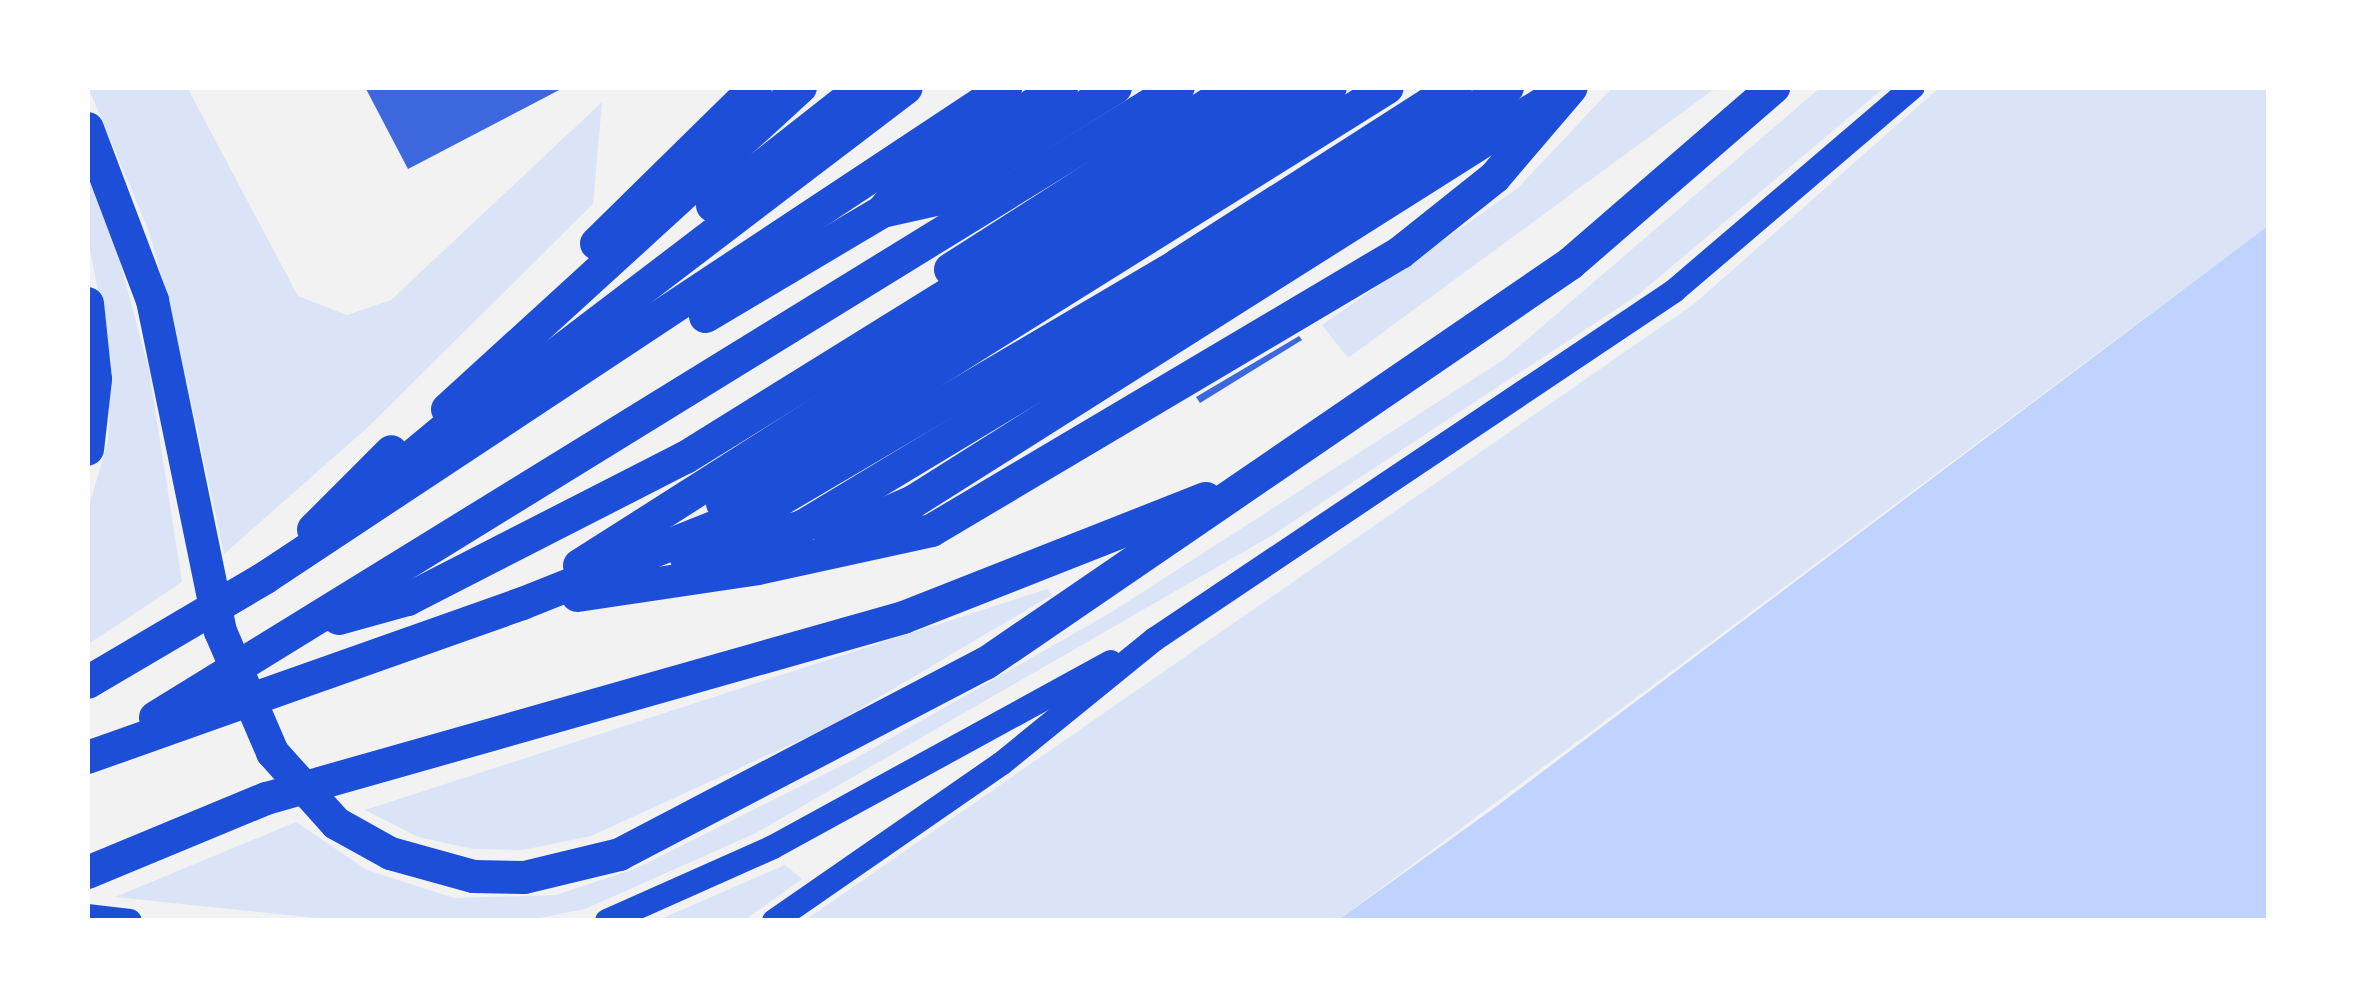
<!DOCTYPE html>
<style>
body{margin:0}
#map{position:relative;width:2356px;height:1008px;overflow:hidden;background:#f2f2f2;font-family:Lato,sans-serif}
div>[style]{position:absolute}
.green>*{inset:0;background:#dbe4f7}
.water>*{inset:0;background:#bfd3fe}
.building>*{inset:0;background:#3d67dc}
.secondary>*{height:24px;margin:-12px;padding:0 12px;transform-origin:12px;border-radius:12px;background:#1d4ed8}
.trunk>*{height:33px;margin:-16.5px;padding:0 16.5px;transform-origin:16.5px;border-radius:16.5px;background:#1d4ed8}
span{translate:-50% -50%;white-space:nowrap;text-align:center;line-height:1.15;-webkit-text-stroke:10px #fff;paint-order:stroke}
.frame{position:absolute;inset:0;border:90px solid #fff;pointer-events:none}
</style>
<div id="map">
<div class="green">
<div style="clip-path:polygon(88px 87px,187px 87px,298px 296px,347px 315px,391px 300px,602px 102px,593px 204px,367px 428px,224px 554px,171px 308px,148px 229px)"></div>
<div style="clip-path:polygon(1613px 87px,1717px 87px,1348px 358px,1322px 325px,1518px 188px)"></div>
<div style="clip-path:polygon(1821px 87px,1885px 87px,1639px 294px,1271px 536px,754px 834px,585px 909px,525px 921px,345px 921px,115px 897px,296px 822px,367px 870px,454px 898px,556px 895px,637px 868px,849px 762px,1110px 613px,1503px 360px)"></div>
<div style="clip-path:polygon(1940px 87px,2269px 87px,2269px 225px,1337px 921px,804px 921px,1694px 304px)"></div>
<div style="clip-path:polygon(87px 176px,109px 220px,149px 370px,182px 582px,87px 645px,87px 513px,108px 441px,111px 359px,87px 234px)"></div>
<div style="clip-path:polygon(1047px 589px,1052px 595px,827px 728px,591px 836px,523px 850px,473px 849px,418px 837px,365px 810px)"></div>
<div style="clip-path:polygon(785px 865px,802px 879px,743px 921px,656px 921px)"></div>
</div>
<div class="water">
<div style="clip-path:polygon(2269px 225px,2269px 921px,1337px 921px,1497px 806px)"></div>
</div>
<div class="building">
<div style="clip-path:polygon(365px 87px,565px 87px,408px 169px)"></div>
<div style="clip-path:polygon(1299px 336px,1302px 340px,1200px 403px,1196px 397px)"></div>
</div>
<div class="secondary">
<div style="left:87px;top:916px;width:43px;rotate:6.6deg"></div>
<div style="left:607px;top:921px;width:182px;rotate:-24deg"></div>
<div style="left:773px;top:847px;width:385px;rotate:-28.7deg"></div>
<div style="left:774px;top:921px;width:276px;rotate:-34.7deg"></div>
<div style="left:1001px;top:764px;width:198px;rotate:-39.1deg"></div>
<div style="left:1155px;top:639px;width:625px;rotate:-33.84deg"></div>
<div style="left:1674px;top:291px;width:314px;rotate:-40.5deg"></div>
</div>
<div class="trunk">
<div style="left:87px;top:128px;width:184px;rotate:69.3deg"></div>
<div style="left:152px;top:300px;width:338px;rotate:78.4deg"></div>
<div style="left:220px;top:631px;width:132px;rotate:66.7deg"></div>
<div style="left:272px;top:752px;width:96px;rotate:48deg"></div>
<div style="left:336px;top:823px;width:62px;rotate:29.1deg"></div>
<div style="left:390px;top:853px;width:86px;rotate:15.5deg"></div>
<div style="left:473px;top:876px;width:51px;rotate:1.1deg"></div>
<div style="left:524px;top:877px;width:98px;rotate:-13.6deg"></div>
<div style="left:619px;top:854px;width:413px;rotate:-27.6deg"></div>
<div style="left:985px;top:663px;width:709px;rotate:-34.36deg"></div>
<div style="left:1570px;top:263px;width:269px;rotate:-40.9deg"></div>
<div style="left:712px;top:205px;width:191px;rotate:-38.2deg"></div>
<div style="left:882px;top:211px;width:40px;rotate:-51deg"></div>
<div style="left:907px;top:180px;width:180px;rotate:-31.1deg"></div>
<div style="left:596px;top:243px;width:223px;rotate:-44.5deg"></div>
<div style="left:950px;top:269px;width:338px;rotate:-32.6deg"></div>
<div style="left:87px;top:303px;width:76px;rotate:84deg"></div>
<div style="left:95px;top:379px;width:70px;rotate:96.5deg"></div>
<div style="left:705px;top:316px;width:206px;rotate:-30.7deg"></div>
<div style="left:882px;top:211px;width:54px;rotate:-12.8deg"></div>
<div style="left:935px;top:199px;width:212px;rotate:-31.9deg"></div>
<div style="left:447px;top:409px;width:478px;rotate:-42.4deg"></div>
<div style="left:461px;top:426px;width:559px;rotate:-37.3deg"></div>
<div style="left:385px;top:478px;width:117px;rotate:-39.8deg"></div>
<div style="left:722px;top:503px;width:784px;rotate:-32.03deg"></div>
<div style="left:313px;top:529px;width:110px;rotate:-45deg"></div>
<div style="left:830px;top:537px;width:90px;rotate:-23.4deg"></div>
<div style="left:913px;top:501px;width:747px;rotate:-32.31deg"></div>
<div style="left:686px;top:558px;width:120px;rotate:-15.4deg"></div>
<div style="left:802px;top:526px;width:457px;rotate:-31.1deg"></div>
<div style="left:1193px;top:290px;width:374px;rotate:-32.9deg"></div>
<div style="left:579px;top:565px;width:890px;rotate:-32.48deg"></div>
<div style="left:577px;top:595px;width:182px;rotate:-8.5deg"></div>
<div style="left:757px;top:568px;width:178px;rotate:-12.3deg"></div>
<div style="left:931px;top:530px;width:545px;rotate:-30.66deg"></div>
<div style="left:1400px;top:252px;width:120px;rotate:-38.6deg"></div>
<div style="left:1494px;top:177px;width:118px;rotate:-49.5deg"></div>
<div style="left:338px;top:618px;width:72px;rotate:-15.4deg"></div>
<div style="left:407px;top:599px;width:312px;rotate:-27.1deg"></div>
<div style="left:685px;top:457px;width:702px;rotate:-31.83deg"></div>
<div style="left:87px;top:682px;width:207px;rotate:-30.5deg"></div>
<div style="left:265px;top:577px;width:888px;rotate:-33.51deg"></div>
<div style="left:155px;top:717px;width:1201px;rotate:-31.63deg"></div>
<div style="left:87px;top:757px;width:461px;rotate:-19.5deg"></div>
<div style="left:522px;top:603px;width:270px;rotate:-21.7deg"></div>
<div style="left:773px;top:503px;width:470px;rotate:-30.5deg"></div>
<div style="left:1178px;top:264px;width:329px;rotate:-32.6deg"></div>
<div style="left:87px;top:872px;width:194px;rotate:-22.5deg"></div>
<div style="left:266px;top:798px;width:662px;rotate:-15.86deg"></div>
<div style="left:903px;top:617px;width:325px;rotate:-21.5deg"></div>
</div>
<div class="frame"></div>
</div>
